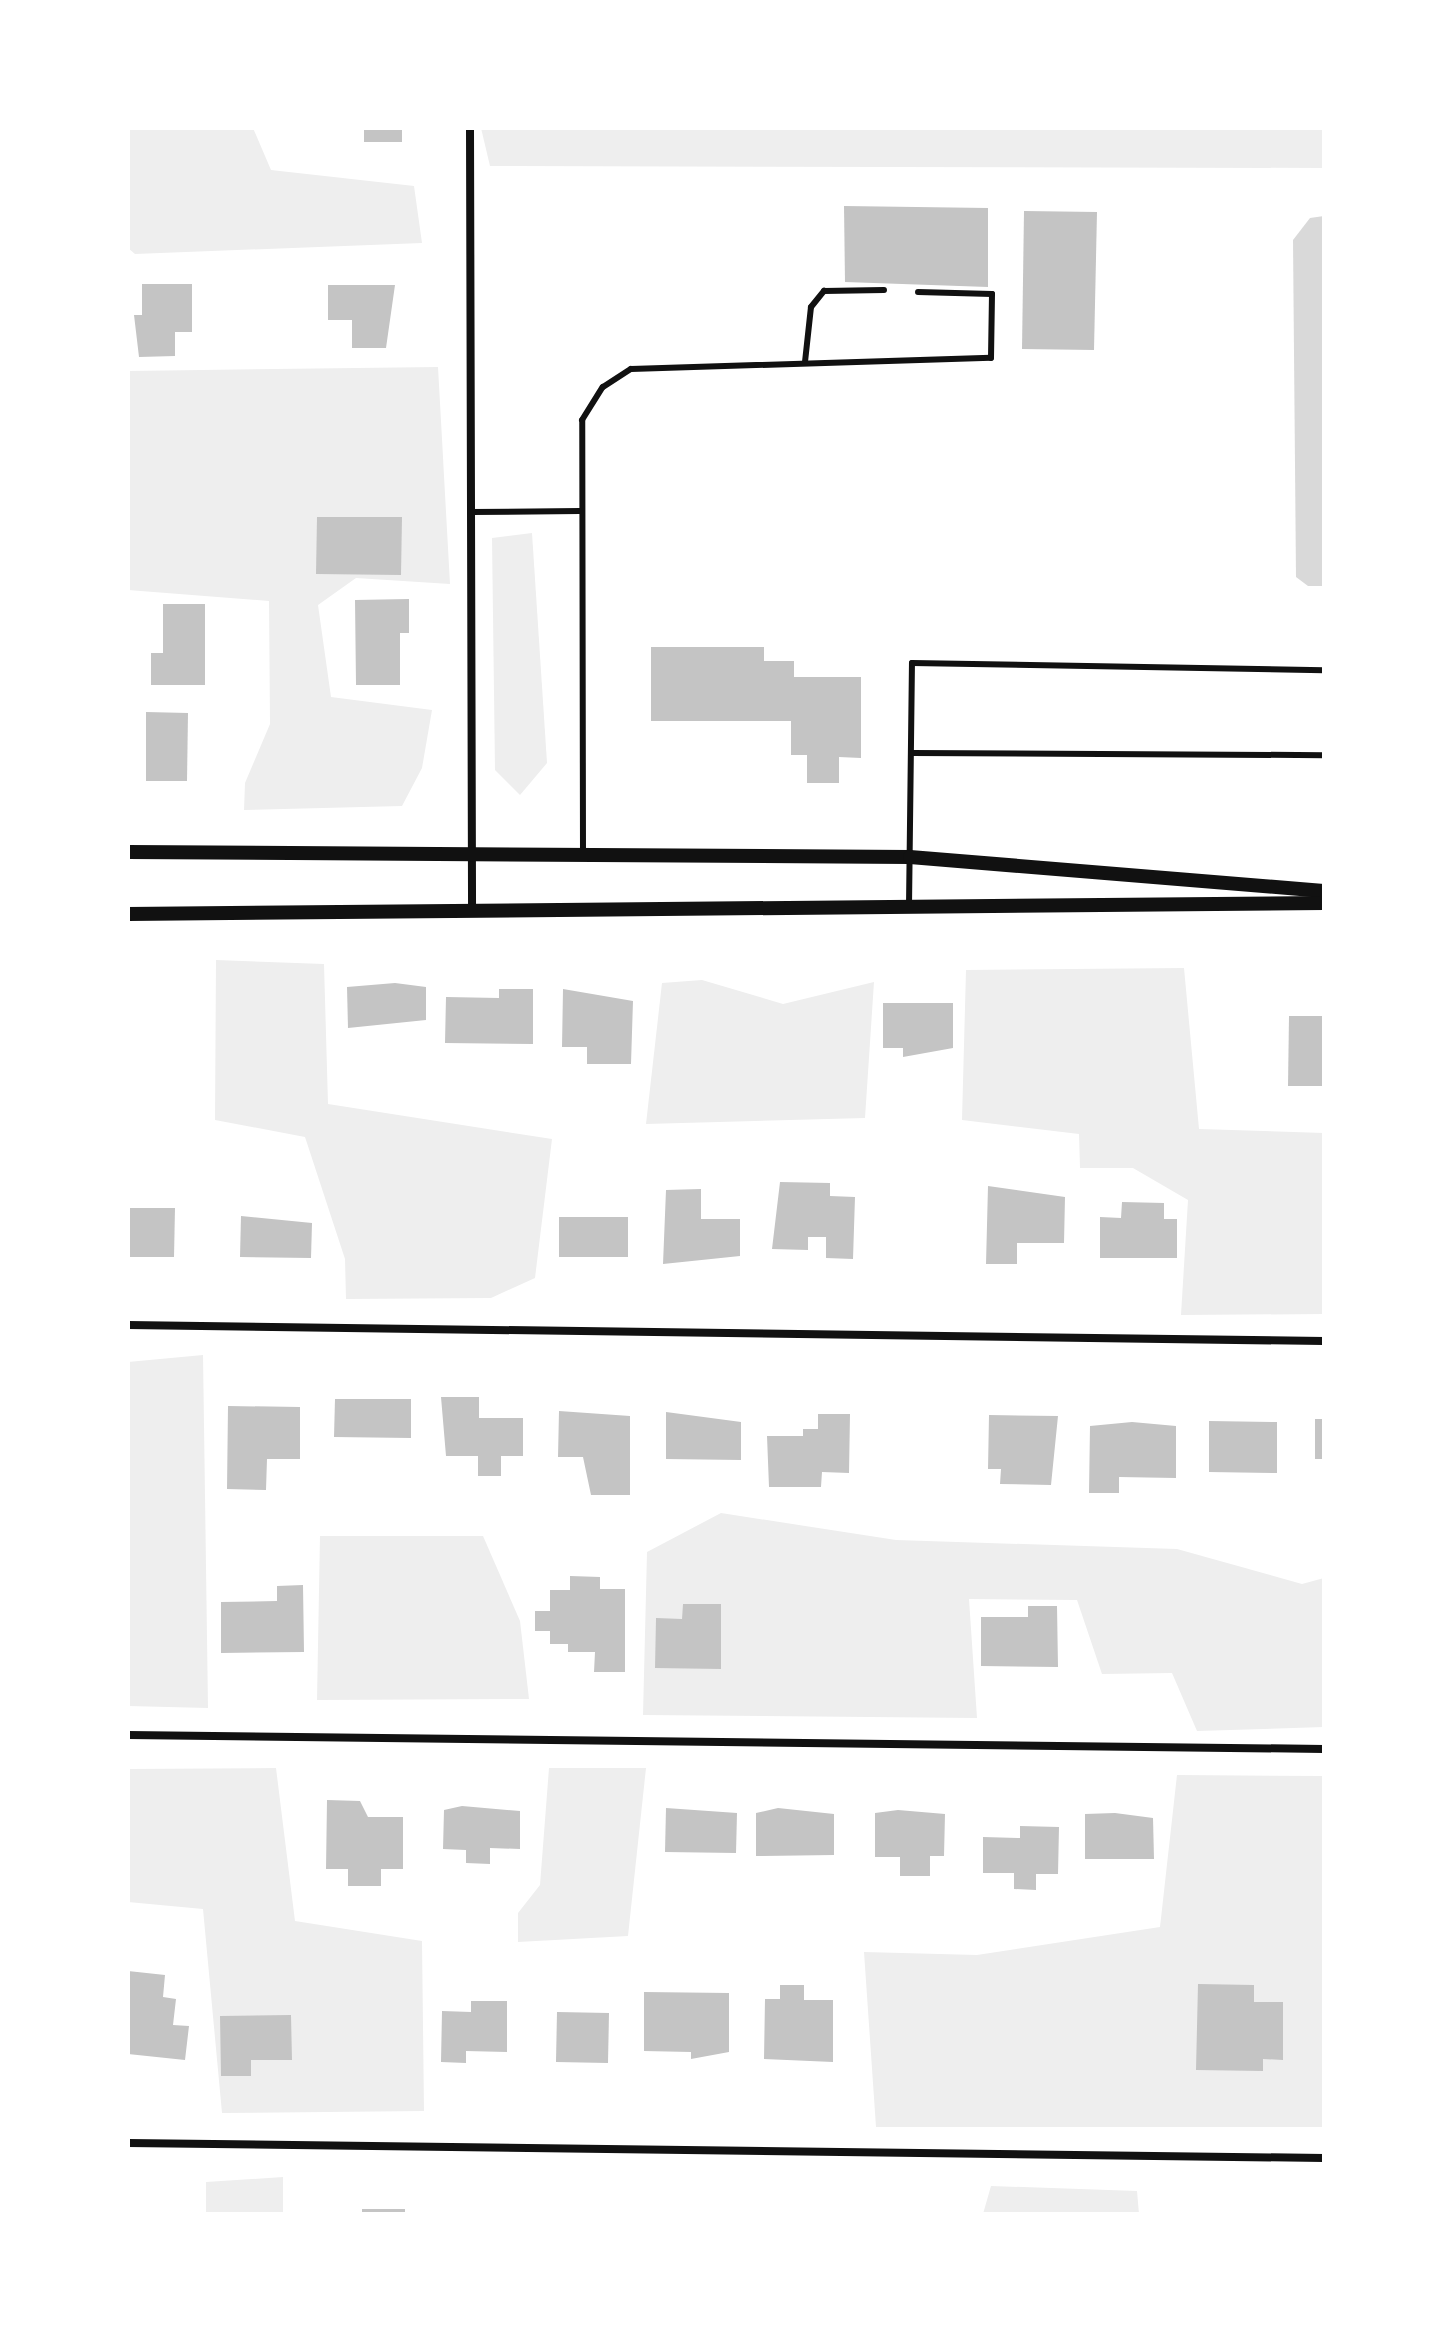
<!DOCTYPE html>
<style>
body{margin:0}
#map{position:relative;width:1452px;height:2342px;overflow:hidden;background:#fff;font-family:"PT Serif",serif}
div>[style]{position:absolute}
.green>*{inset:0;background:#eee}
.water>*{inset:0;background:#d9d9d9}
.building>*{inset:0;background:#c4c4c4}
.service>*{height:6px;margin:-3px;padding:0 3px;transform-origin:3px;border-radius:3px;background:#111}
.minor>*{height:8px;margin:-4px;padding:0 4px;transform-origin:4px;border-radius:4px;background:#111}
.tertiary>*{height:14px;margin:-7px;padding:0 7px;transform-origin:7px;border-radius:7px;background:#111}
span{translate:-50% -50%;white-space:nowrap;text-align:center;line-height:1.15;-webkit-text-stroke:8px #fff;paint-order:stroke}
.frame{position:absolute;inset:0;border:130px solid #fff;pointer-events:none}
</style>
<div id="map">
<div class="green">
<div style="clip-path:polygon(128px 128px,253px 128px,271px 170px,414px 186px,422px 243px,135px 254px,128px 248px)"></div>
<div style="clip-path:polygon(481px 128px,1324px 128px,1324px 168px,490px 166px)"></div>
<div style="clip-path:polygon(438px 367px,450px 584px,356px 578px,318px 605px,331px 697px,432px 710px,422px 768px,402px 806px,244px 810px,245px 783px,270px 724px,269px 601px,128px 590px,128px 371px)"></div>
<div style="clip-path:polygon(532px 533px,547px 763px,520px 795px,495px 770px,492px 538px)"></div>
<div style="clip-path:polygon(216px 960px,324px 964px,328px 1104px,552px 1139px,535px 1278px,491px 1298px,346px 1299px,345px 1259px,305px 1137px,215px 1120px)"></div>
<div style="clip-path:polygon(1184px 968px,1199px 1129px,1324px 1133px,1324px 1314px,1181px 1315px,1188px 1200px,1133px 1168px,1080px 1168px,1079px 1134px,962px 1120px,966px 970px)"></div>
<div style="clip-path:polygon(702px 980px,783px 1004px,874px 982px,865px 1118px,646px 1124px,662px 983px)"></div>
<div style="clip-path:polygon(203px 1355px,208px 1708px,128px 1706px,128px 1362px)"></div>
<div style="clip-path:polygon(721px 1513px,896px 1540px,1177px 1549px,1302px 1584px,1324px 1578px,1324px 1727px,1197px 1731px,1172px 1673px,1102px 1674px,1077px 1600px,969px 1599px,977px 1718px,643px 1715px,647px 1552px)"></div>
<div style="clip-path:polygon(320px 1536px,483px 1536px,520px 1621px,529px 1699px,317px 1700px)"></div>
<div style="clip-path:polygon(276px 1768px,295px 1921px,422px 1941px,424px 2111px,222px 2113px,203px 1909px,128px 1902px,128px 1769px)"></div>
<div style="clip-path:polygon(549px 1768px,646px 1768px,628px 1936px,518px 1942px,518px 1913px,540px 1885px)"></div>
<div style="clip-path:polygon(1177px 1775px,1324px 1776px,1324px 2127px,876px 2127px,864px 1952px,977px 1955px,1160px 1927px)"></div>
<div style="clip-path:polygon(283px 2177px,283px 2214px,206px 2214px,206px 2182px)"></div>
<div style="clip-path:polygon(991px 2186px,1137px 2191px,1139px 2214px,983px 2214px)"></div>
</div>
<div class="water">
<div style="clip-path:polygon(1324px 216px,1324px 586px,1308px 586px,1296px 577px,1293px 240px,1310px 218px)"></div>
</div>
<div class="building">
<div style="clip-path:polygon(364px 128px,402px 128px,402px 142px,364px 142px)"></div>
<div style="clip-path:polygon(844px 206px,988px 208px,988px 287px,845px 282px)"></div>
<div style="clip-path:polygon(1024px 211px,1097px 212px,1094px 350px,1022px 349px)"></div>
<div style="clip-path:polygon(142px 284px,192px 284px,192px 332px,175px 332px,175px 356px,139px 357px,134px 315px,142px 315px)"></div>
<div style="clip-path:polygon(328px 285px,395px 285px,386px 348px,352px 348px,352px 320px,328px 320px)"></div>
<div style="clip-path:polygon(317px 517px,402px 517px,401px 575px,316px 574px)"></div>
<div style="clip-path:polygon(409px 599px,409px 633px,400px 633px,400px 685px,356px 685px,355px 600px)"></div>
<div style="clip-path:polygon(163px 604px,205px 604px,205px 685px,151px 685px,151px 653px,163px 653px)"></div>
<div style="clip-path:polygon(651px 647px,764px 647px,764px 661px,794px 661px,794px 677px,861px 677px,861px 758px,839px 757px,839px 783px,807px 783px,807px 755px,791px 755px,791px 721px,651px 721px)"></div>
<div style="clip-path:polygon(146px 712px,188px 713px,187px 781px,146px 781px)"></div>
<div style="clip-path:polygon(395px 983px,426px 987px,426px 1020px,348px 1028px,347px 987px)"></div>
<div style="clip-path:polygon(499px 989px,533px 989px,533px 1044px,445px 1043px,446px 997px,499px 998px)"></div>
<div style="clip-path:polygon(563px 989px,633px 1001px,631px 1064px,587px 1064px,587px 1047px,562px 1047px)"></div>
<div style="clip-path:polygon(883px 1003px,953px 1003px,953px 1048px,903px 1057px,903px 1048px,883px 1048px)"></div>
<div style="clip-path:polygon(1289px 1016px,1324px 1016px,1324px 1086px,1288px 1086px)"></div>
<div style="clip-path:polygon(780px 1182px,830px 1183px,830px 1196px,855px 1197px,853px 1259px,826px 1258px,826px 1237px,808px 1237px,808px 1250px,772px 1249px)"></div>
<div style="clip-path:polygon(988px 1186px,1065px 1197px,1064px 1243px,1017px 1243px,1017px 1264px,986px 1264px)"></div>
<div style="clip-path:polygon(701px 1189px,701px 1219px,740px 1219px,740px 1256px,663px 1264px,666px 1190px)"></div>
<div style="clip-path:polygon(1122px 1202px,1164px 1203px,1164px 1219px,1177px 1219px,1177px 1258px,1100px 1258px,1100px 1217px,1121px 1218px)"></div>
<div style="clip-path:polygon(128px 1208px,175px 1208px,174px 1257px,128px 1257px)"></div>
<div style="clip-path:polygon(241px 1216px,312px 1223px,311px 1258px,240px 1257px)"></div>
<div style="clip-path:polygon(559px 1217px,628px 1217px,628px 1257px,559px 1257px)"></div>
<div style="clip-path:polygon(441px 1397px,479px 1397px,479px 1418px,523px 1418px,523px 1456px,501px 1456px,501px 1476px,478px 1476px,478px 1456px,446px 1456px)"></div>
<div style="clip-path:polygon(335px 1399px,411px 1399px,411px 1438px,334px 1437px)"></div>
<div style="clip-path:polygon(228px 1406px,300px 1407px,300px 1459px,267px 1459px,266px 1490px,227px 1489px)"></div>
<div style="clip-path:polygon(559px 1411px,630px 1416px,630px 1495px,591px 1495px,583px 1457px,558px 1457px)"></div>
<div style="clip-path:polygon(666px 1412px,741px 1422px,741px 1460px,666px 1459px)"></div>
<div style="clip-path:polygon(818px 1414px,850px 1414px,849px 1473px,822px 1472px,821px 1487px,769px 1487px,767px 1436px,803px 1436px,803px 1429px,818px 1429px)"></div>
<div style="clip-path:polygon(989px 1415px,1058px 1416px,1051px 1485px,1000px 1484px,1001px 1469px,988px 1469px)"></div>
<div style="clip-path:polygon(1315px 1419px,1324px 1419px,1324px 1459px,1315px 1459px)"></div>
<div style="clip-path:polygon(1209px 1421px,1277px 1422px,1277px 1473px,1209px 1472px)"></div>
<div style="clip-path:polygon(1132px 1422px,1176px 1426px,1176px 1478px,1119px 1477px,1119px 1493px,1089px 1493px,1090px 1426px)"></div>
<div style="clip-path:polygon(570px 1576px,600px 1577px,600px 1589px,625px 1589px,625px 1672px,594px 1672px,595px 1652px,568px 1652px,568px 1644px,550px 1644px,550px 1631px,535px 1631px,535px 1611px,550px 1611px,550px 1590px,570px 1590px)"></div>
<div style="clip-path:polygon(303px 1585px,304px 1652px,221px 1653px,221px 1602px,277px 1601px,277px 1586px)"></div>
<div style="clip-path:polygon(683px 1604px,721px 1604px,721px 1669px,655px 1668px,656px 1618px,682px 1619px)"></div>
<div style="clip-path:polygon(1028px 1606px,1057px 1606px,1058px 1667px,981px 1666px,981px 1617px,1028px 1617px)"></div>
<div style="clip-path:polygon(327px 1800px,360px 1801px,368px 1817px,403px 1817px,403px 1869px,381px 1869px,381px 1886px,348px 1886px,348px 1869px,326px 1869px)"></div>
<div style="clip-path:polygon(462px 1806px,520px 1811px,520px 1849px,490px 1848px,490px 1864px,466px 1863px,466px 1850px,443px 1849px,444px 1810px)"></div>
<div style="clip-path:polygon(666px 1808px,737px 1813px,736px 1853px,665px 1852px)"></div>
<div style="clip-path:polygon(778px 1808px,834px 1814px,834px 1855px,756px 1856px,756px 1813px)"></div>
<div style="clip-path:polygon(898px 1810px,945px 1814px,944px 1856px,930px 1856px,930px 1876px,900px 1876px,900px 1857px,875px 1857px,875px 1813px)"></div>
<div style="clip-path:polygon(1115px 1813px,1153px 1818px,1154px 1859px,1085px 1859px,1085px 1814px)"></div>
<div style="clip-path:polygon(1020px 1826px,1059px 1827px,1058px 1874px,1036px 1874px,1036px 1890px,1014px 1889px,1014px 1873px,983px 1873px,983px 1837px,1020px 1838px)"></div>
<div style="clip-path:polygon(128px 1971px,165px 1975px,163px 1997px,176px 1999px,173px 2025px,189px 2026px,185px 2060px,128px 2054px)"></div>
<div style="clip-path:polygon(1198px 1984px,1254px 1985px,1254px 2002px,1283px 2002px,1283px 2060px,1263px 2059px,1263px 2071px,1196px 2070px)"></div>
<div style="clip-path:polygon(780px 1985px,804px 1985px,804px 2000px,833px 2000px,833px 2062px,764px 2059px,765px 1999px,780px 1999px)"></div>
<div style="clip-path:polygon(644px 1992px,729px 1993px,729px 2052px,691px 2059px,691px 2052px,644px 2051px)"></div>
<div style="clip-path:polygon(471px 2001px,507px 2001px,507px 2052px,466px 2051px,466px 2063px,441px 2062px,442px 2011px,471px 2012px)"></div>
<div style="clip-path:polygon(557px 2012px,609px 2013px,608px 2063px,556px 2062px)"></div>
<div style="clip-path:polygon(291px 2015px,292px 2060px,251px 2060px,251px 2076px,221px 2076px,220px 2016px)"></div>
<div style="clip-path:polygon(362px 2209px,405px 2209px,405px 2214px,362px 2214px)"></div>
</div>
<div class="service">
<div style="left:805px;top:362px;width:55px;rotate:-83.8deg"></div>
<div style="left:811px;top:307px;width:21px;rotate:-51deg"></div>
<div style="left:824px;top:291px;width:60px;rotate:-1deg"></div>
<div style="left:471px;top:512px;width:109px;rotate:-0.5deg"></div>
<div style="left:912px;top:753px;width:412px;rotate:0.3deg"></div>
<div style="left:583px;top:854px;width:434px;rotate:-90.1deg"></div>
<div style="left:582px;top:420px;width:39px;rotate:-58deg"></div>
<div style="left:603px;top:387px;width:33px;rotate:-33deg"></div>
<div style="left:631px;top:369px;width:360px;rotate:-1.8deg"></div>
<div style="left:991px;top:358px;width:64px;rotate:-89.1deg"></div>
<div style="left:992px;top:294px;width:74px;rotate:-178.5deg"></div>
<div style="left:909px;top:906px;width:243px;rotate:-89.3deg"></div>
<div style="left:912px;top:663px;width:412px;rotate:1deg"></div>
</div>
<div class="minor">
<div style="left:470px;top:128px;width:783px;rotate:89.85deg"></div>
<div style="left:128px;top:1325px;width:1196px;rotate:0.77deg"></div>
<div style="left:128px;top:1735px;width:1196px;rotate:0.67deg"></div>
<div style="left:128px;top:2143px;width:1196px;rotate:0.72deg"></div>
</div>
<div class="tertiary">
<div style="left:128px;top:852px;width:782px;rotate:0.37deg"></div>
<div style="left:910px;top:857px;width:415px;rotate:4.7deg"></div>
<div style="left:128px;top:914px;width:1196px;rotate:-0.53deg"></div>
</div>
<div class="frame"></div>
</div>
